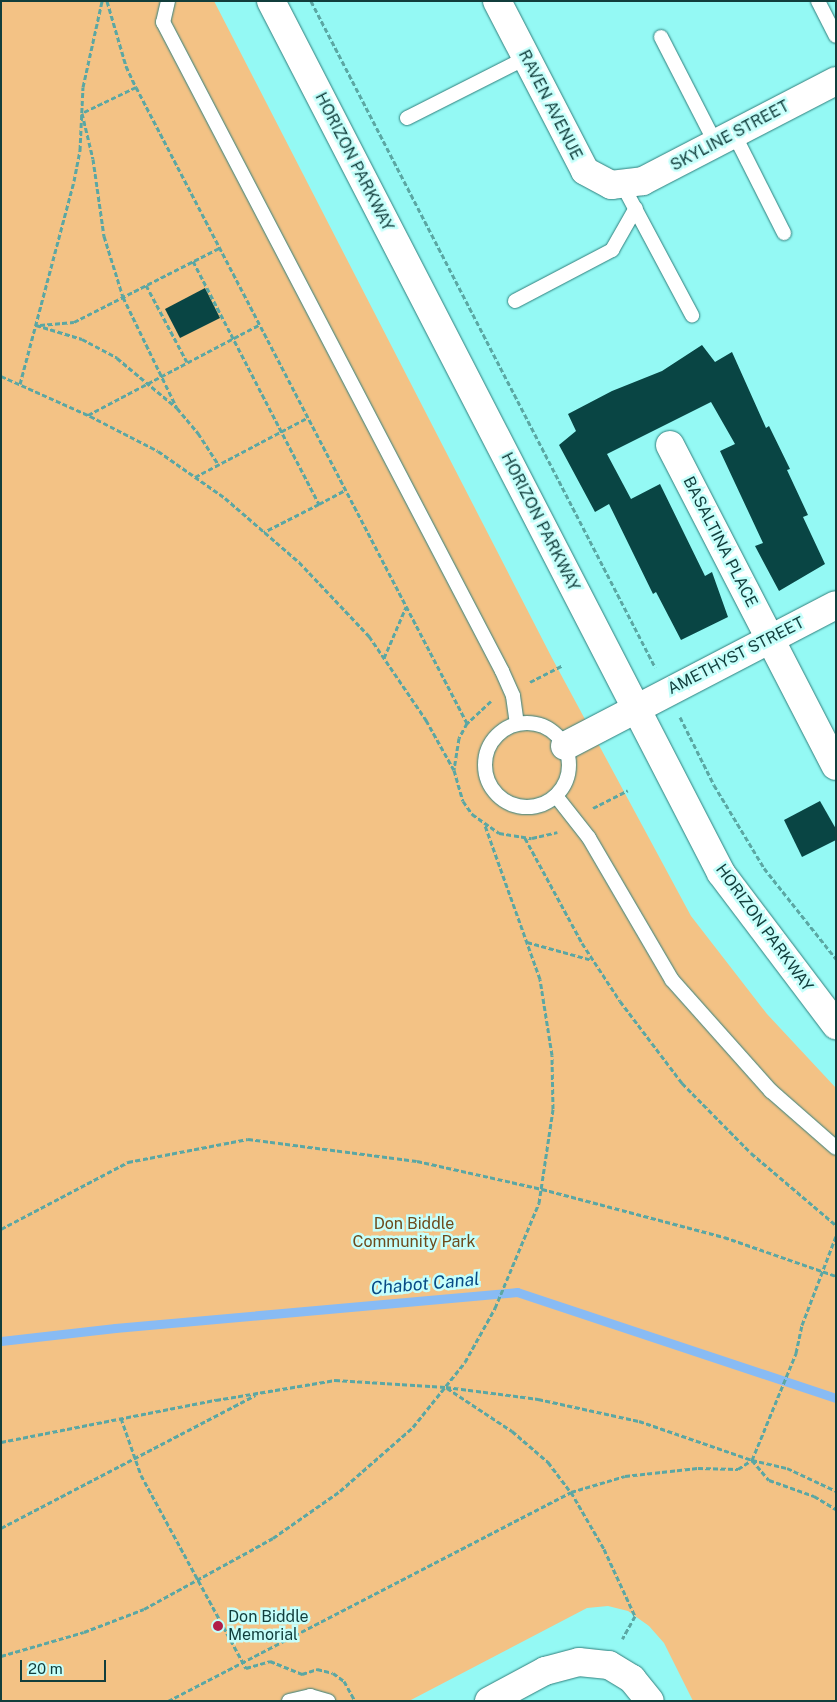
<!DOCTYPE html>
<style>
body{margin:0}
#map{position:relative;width:837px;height:1702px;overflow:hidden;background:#94f9f4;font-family:"Public Sans",sans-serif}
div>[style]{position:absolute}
.green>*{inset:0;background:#f3c285}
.stream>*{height:9px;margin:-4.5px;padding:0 4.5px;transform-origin:4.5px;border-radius:4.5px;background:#88bbf4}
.building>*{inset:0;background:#094544}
.path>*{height:3px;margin-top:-1.5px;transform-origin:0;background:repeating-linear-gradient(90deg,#5ba7a3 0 5px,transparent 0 7.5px)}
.roads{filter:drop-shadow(0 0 1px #307f7c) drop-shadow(0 0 1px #307f7c)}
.service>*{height:14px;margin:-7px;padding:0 7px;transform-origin:7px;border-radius:7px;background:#fff}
.service>.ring{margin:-7px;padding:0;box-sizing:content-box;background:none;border:14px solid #fff;border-radius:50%}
.minor>*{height:28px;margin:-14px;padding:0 14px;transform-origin:14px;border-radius:14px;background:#fff}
.dots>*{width:14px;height:14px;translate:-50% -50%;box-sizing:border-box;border:2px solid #c6fffb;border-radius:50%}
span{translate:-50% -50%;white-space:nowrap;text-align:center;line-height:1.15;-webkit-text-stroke:5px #c6fffb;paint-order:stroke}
.street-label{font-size:16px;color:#113e3c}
.park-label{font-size:16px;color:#6d4b1c}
.poi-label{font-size:16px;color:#113e3c}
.left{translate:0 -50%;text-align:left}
.water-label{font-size:18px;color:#084b86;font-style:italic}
.frame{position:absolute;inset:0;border:2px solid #113e3c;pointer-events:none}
.scale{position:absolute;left:20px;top:1660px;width:86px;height:22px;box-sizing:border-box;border:2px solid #113e3c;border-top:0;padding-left:6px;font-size:15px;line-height:18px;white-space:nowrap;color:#113e3c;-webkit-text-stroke:4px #c6fffb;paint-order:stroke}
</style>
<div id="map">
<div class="green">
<div style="clip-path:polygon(1px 1px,214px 1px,552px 658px,691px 916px,767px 1014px,836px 1088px,836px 1701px,693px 1701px,664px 1643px,649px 1626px,628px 1611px,608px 1606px,587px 1608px,409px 1701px,1px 1701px)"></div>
</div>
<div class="stream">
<div style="left:1px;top:1341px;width:115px;rotate:-6.5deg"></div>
<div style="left:115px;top:1328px;width:404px;rotate:-5.1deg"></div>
<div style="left:517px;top:1292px;width:336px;rotate:18.4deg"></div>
</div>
<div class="building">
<div style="clip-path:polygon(205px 288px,220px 318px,180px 338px,165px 309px)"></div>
<div style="clip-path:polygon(702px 345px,715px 362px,732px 352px,766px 428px,769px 426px,790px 469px,787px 470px,808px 515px,803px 517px,825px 564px,779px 591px,755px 546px,763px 543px,720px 451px,735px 444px,711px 402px,607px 454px,631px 499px,660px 484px,705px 576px,712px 572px,728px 617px,681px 640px,656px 592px,653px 594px,609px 504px,595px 512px,559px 445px,576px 431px,568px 414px,612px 391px,662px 371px)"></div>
<div style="clip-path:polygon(820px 801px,836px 829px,836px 840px,802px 857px,784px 820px)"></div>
</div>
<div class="path">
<div style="left:107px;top:1px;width:68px;rotate:73.7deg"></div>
<div style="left:126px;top:66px;width:23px;rotate:65deg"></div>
<div style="left:136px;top:87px;width:717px;rotate:62.51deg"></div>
<div style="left:311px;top:1px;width:750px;rotate:62.68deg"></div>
<div style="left:136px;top:87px;width:60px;rotate:154.3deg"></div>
<div style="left:82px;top:113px;width:47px;rotate:76.6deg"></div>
<div style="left:93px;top:159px;width:78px;rotate:81.9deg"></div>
<div style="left:104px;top:236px;width:64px;rotate:72.7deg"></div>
<div style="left:123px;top:297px;width:123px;rotate:64.1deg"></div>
<div style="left:193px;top:261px;width:274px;rotate:62.6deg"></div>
<div style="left:319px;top:504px;width:62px;rotate:153deg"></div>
<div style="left:146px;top:285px;width:87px;rotate:62deg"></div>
<div style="left:36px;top:325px;width:48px;rotate:16.9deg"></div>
<div style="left:82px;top:339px;width:40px;rotate:28deg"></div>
<div style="left:117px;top:358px;width:78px;rotate:39.8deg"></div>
<div style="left:177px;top:408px;width:33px;rotate:50deg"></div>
<div style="left:198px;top:433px;width:38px;rotate:57deg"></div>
<div style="left:40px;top:325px;width:34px;rotate:-5deg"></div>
<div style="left:74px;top:322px;width:163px;rotate:-27deg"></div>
<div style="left:1px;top:376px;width:98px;rotate:24.2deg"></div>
<div style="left:90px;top:416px;width:76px;rotate:27.2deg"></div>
<div style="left:158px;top:451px;width:82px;rotate:35deg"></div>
<div style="left:225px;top:498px;width:98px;rotate:40.9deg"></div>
<div style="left:299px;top:562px;width:102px;rotate:46.6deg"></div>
<div style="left:369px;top:636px;width:102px;rotate:55.8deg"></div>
<div style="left:426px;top:720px;width:57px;rotate:60.8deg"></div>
<div style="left:20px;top:384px;width:210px;rotate:-75.1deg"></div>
<div style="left:74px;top:181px;width:32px;rotate:-79deg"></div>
<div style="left:80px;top:150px;width:63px;rotate:-87.3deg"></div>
<div style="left:83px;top:87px;width:88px;rotate:-77.5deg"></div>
<div style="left:88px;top:415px;width:193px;rotate:-27.8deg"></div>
<div style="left:195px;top:477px;width:127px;rotate:-27.8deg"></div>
<div style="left:319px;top:504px;width:30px;rotate:-28deg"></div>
<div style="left:384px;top:658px;width:56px;rotate:-66.7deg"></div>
<div style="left:530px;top:682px;width:37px;rotate:-27deg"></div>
<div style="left:491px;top:701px;width:33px;rotate:137deg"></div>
<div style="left:467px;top:723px;width:17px;rotate:118deg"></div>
<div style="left:459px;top:738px;width:32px;rotate:99deg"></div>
<div style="left:454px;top:770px;width:32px;rotate:74deg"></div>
<div style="left:463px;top:801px;width:16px;rotate:55deg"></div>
<div style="left:472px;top:814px;width:33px;rotate:35deg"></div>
<div style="left:499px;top:833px;width:33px;rotate:9deg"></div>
<div style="left:532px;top:838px;width:26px;rotate:-13deg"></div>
<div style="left:680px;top:717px;width:76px;rotate:63.4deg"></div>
<div style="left:714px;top:785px;width:97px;rotate:58.9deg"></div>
<div style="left:764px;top:868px;width:116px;rotate:51.6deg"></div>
<div style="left:593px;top:808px;width:39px;rotate:-27deg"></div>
<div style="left:525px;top:838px;width:119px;rotate:61.5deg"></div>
<div style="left:582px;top:943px;width:69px;rotate:56.8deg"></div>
<div style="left:620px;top:1001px;width:103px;rotate:52.9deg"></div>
<div style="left:682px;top:1083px;width:98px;rotate:45.4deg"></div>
<div style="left:751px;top:1153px;width:111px;rotate:40.3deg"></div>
<div style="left:527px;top:942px;width:67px;rotate:15.5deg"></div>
<div style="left:1px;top:1229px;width:144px;rotate:-27.8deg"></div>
<div style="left:128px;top:1162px;width:122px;rotate:-10.9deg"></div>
<div style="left:248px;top:1139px;width:170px;rotate:7.4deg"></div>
<div style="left:417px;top:1161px;width:128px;rotate:12.6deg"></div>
<div style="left:542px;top:1189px;width:188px;rotate:14.8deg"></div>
<div style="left:724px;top:1237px;width:119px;rotate:19.2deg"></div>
<div style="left:447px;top:1388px;width:78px;rotate:33.5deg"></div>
<div style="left:512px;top:1431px;width:48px;rotate:40.7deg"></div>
<div style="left:548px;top:1462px;width:38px;rotate:53deg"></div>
<div style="left:571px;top:1492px;width:56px;rotate:-16.5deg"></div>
<div style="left:625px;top:1476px;width:73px;rotate:-6.3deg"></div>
<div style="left:698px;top:1468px;width:40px;rotate:1.4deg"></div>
<div style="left:738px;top:1469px;width:17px;rotate:-33deg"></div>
<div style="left:752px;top:1460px;width:26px;rotate:50deg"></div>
<div style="left:769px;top:1480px;width:48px;rotate:19.6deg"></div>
<div style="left:814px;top:1496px;width:26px;rotate:31deg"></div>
<div style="left:121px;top:1418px;width:60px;rotate:70.7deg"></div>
<div style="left:141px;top:1475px;width:220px;rotate:61.5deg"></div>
<div style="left:246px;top:1668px;width:25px;rotate:-16deg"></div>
<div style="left:270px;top:1661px;width:35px;rotate:22deg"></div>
<div style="left:302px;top:1674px;width:16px;rotate:-18deg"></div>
<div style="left:317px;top:1669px;width:16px;rotate:14deg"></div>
<div style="left:333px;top:1673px;width:14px;rotate:36deg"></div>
<div style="left:344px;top:1681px;width:23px;rotate:61deg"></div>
<div style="left:1px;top:1442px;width:219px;rotate:-11.1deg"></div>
<div style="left:216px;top:1400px;width:121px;rotate:-9.5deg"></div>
<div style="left:335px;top:1380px;width:111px;rotate:3.6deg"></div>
<div style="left:446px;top:1387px;width:93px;rotate:7.4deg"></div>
<div style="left:538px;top:1399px;width:103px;rotate:12.3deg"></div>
<div style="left:639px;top:1421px;width:120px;rotate:19deg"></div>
<div style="left:752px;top:1460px;width:36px;rotate:13deg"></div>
<div style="left:787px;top:1468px;width:54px;rotate:25.1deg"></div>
<div style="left:752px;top:1460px;width:116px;rotate:-67.6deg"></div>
<div style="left:796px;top:1353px;width:29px;rotate:-78deg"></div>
<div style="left:802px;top:1325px;width:95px;rotate:-69.1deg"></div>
<div style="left:1px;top:1528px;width:287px;rotate:-27.6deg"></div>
<div style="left:1px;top:1656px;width:86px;rotate:-16.1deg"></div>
<div style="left:84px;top:1632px;width:64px;rotate:-21deg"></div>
<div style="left:144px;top:1609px;width:147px;rotate:-28.8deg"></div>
<div style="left:273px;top:1538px;width:82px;rotate:-35deg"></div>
<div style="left:340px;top:1491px;width:97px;rotate:-41.2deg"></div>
<div style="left:413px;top:1427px;width:83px;rotate:-51.3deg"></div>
<div style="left:465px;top:1362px;width:62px;rotate:-60.9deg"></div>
<div style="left:495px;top:1308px;width:114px;rotate:-67.3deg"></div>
<div style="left:539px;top:1203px;width:95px;rotate:-81.5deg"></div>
<div style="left:553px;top:1109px;width:54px;rotate:-91.1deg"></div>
<div style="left:552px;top:1055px;width:77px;rotate:-99deg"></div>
<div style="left:540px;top:979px;width:164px;rotate:-109.7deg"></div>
<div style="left:168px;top:1701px;width:454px;rotate:-27.4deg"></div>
<div style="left:571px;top:1492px;width:66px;rotate:59.9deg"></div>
<div style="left:604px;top:1549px;width:74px;rotate:65.2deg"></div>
<div style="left:635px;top:1616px;width:26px;rotate:119deg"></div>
</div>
<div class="roads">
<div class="service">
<div style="left:168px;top:1px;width:22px;rotate:103deg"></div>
<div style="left:163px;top:22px;width:732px;rotate:62.42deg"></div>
<div style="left:502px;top:671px;width:27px;rotate:66deg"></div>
<div style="left:513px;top:696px;width:27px;rotate:82deg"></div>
<div style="left:818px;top:1px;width:39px;rotate:63deg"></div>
<div style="left:661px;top:37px;width:120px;rotate:62.8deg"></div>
<div style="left:407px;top:118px;width:133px;rotate:-26.8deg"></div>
<div style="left:734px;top:134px;width:111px;rotate:63.2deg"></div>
<div style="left:622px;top:184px;width:149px;rotate:61.9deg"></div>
<div style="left:515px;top:301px;width:110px;rotate:-27.7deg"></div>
<div style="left:612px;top:250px;width:48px;rotate:-60.3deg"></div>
<div class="ring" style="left:485px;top:723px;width:70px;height:70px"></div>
<div style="left:556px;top:796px;width:53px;rotate:51.8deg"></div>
<div style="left:589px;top:838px;width:164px;rotate:59.7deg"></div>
<div style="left:672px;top:980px;width:149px;rotate:48.3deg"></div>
<div style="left:771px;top:1091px;width:86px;rotate:41.2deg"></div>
<div style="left:289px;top:1701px;width:22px;rotate:-13deg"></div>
<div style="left:310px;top:1696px;width:19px;rotate:16deg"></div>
</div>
<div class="minor">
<div style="left:271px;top:1px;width:981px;rotate:62.7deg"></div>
<div style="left:721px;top:873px;width:191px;rotate:52.9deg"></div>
<div style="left:497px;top:1px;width:191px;rotate:62.6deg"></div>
<div style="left:585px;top:171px;width:30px;rotate:28deg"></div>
<div style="left:611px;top:185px;width:32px;rotate:-7deg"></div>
<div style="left:643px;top:181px;width:217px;rotate:-27.4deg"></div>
<div style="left:670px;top:445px;width:361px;rotate:62.7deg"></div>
<div style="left:565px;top:746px;width:305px;rotate:-27.5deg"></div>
<div style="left:489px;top:1701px;width:64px;rotate:-28.2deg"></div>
<div style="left:545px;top:1671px;width:35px;rotate:-15deg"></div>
<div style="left:579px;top:1662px;width:30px;rotate:6deg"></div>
<div style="left:609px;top:1665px;width:27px;rotate:31deg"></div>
<div style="left:632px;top:1679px;width:28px;rotate:51deg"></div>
</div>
</div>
<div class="dots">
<div style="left:218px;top:1626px;background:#b11f48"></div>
</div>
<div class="street-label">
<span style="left:550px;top:105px;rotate:63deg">RAVEN AVENUE</span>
<span style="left:730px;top:136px;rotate:-28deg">SKYLINE STREET</span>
<span style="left:354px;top:162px;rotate:63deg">HORIZON PARKWAY</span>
<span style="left:540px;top:522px;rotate:63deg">HORIZON PARKWAY</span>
<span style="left:720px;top:542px;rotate:63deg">BASALTINA PLACE</span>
<span style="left:736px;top:656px;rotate:-27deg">AMETHYST STREET</span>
<span style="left:764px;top:928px;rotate:54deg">HORIZON PARKWAY</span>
</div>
<div class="park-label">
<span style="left:414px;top:1233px">Don Biddle<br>Community Park</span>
</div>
<div class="poi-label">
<span class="left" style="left:228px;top:1626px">Don Biddle<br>Memorial</span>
</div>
<div class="water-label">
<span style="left:425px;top:1284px;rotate:-5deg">Chabot Canal</span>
</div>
<div class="frame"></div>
<div class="scale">20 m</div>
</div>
